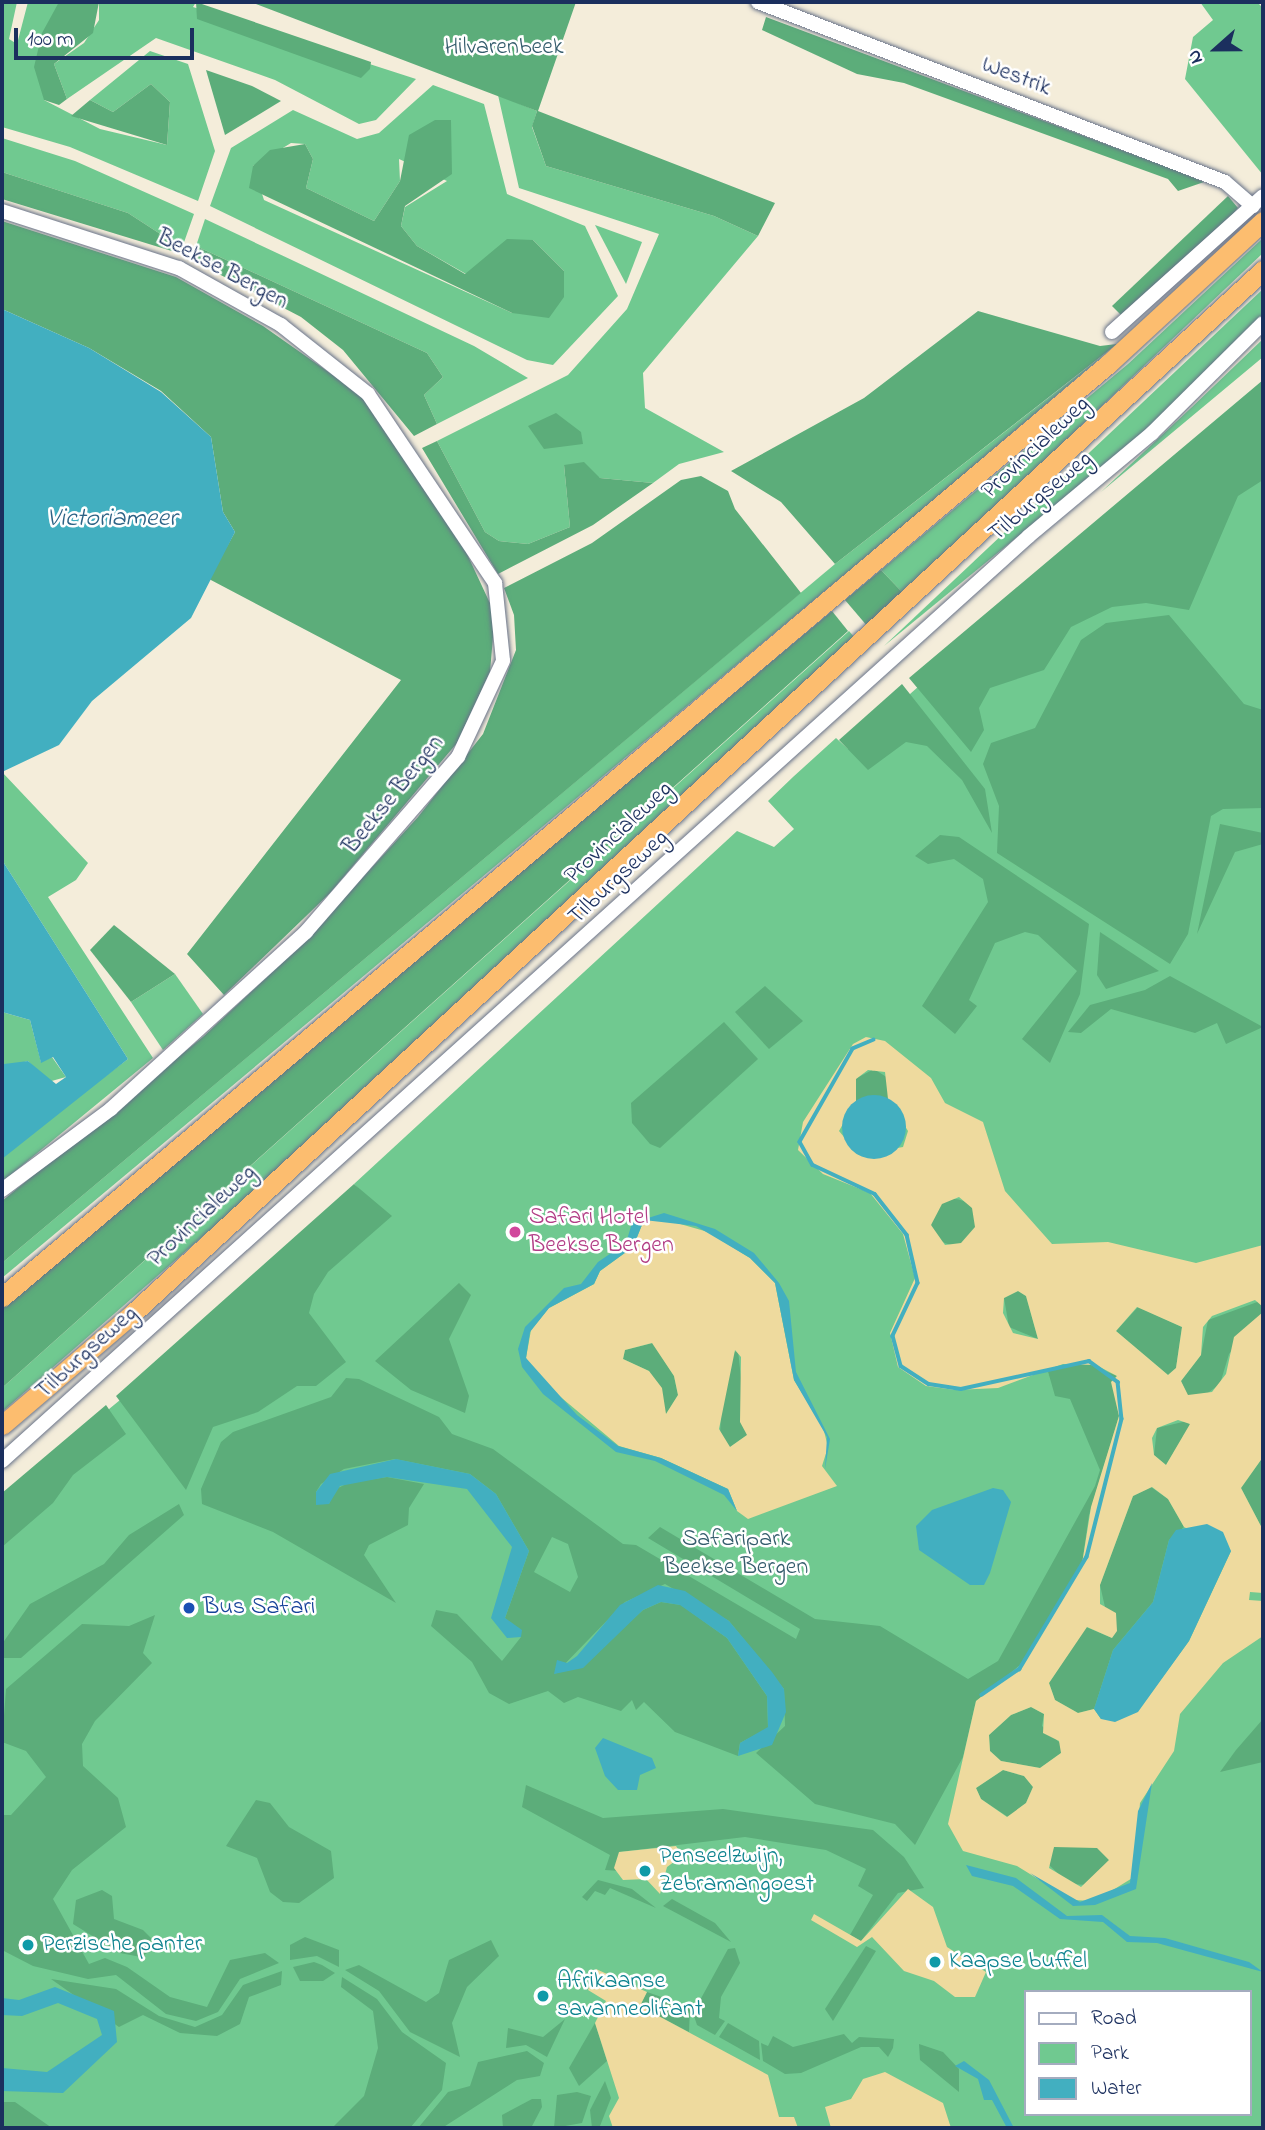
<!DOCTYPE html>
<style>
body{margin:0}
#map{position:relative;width:1265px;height:2130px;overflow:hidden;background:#f4edda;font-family:"Indie Flower",sans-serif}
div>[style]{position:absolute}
.green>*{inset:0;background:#70c990}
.forest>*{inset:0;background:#5cad7a}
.round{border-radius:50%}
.sand>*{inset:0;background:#eeda9e}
.water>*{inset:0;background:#42afc0}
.stream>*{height:3.5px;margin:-1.75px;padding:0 1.75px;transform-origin:1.75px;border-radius:1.75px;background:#42afc0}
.roads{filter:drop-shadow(0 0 2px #677289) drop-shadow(0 0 2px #677289)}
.minor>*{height:14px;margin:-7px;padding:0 7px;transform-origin:7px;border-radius:7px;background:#fff}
.highway>*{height:19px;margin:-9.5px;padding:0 9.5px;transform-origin:9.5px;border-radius:9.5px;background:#fcbd6f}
.dots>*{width:19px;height:19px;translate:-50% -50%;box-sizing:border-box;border:4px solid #fff;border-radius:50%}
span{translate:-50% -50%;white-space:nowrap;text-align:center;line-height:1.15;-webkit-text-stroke:5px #fff;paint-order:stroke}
.park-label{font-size:24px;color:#355d6d}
.street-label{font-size:24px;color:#1b2f5e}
.hotel-label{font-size:24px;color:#b23c85}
.left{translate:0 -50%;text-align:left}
.transit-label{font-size:24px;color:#164399}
.culture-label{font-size:24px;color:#0d838f}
.water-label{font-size:26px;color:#2b6285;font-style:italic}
.frame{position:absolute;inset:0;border:4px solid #1b2f5e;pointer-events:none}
.legend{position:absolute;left:1024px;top:1990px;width:228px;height:126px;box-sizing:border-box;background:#fff;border:2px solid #a4acbf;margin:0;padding:9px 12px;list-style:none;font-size:21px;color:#1b2f5e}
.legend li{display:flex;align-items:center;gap:14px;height:35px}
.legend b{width:35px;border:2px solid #a4acbf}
.north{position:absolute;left:1181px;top:14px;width:70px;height:70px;-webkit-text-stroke:5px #fff;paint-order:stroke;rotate:249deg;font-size:19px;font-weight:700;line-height:28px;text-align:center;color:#1b2f5e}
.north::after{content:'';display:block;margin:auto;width:24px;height:32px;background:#1b2f5e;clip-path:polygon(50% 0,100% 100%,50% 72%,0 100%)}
.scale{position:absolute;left:14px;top:28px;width:180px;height:32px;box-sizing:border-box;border:4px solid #1b2f5e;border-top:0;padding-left:9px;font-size:21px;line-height:24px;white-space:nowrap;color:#1b2f5e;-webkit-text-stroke:5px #fff;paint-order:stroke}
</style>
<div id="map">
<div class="green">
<div style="clip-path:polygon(2px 2px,17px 2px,9px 39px,17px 44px,28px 2px,59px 2px,44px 100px,100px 129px,167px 145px,170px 102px,151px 84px,113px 112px,90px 100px,150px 51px,188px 64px,215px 151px,198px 201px,70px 147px,2px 127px)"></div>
<div style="clip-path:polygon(99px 2px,196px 2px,193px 7px,416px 79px,376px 120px,359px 124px,275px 80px,156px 38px,67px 99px,54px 64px,84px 43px,99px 20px)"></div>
<div style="clip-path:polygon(1200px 2px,1257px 2px,1263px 8px,1263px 175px,1185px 79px,1193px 37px,1213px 20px)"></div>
<div style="clip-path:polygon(evenodd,433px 85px,484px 104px,507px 194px,585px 226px,618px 296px,553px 365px,527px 360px,210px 206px,231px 148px,293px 110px,357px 139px,379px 133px,433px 85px,291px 143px,305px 144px,313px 159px,306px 188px,374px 221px,400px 181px,399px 159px,447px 181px,405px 207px,401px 226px,417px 246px,466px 274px,533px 240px,564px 271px,512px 313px,264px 200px,253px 166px,291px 143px)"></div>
<div style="clip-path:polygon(498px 95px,537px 111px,532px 127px,546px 166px,714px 216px,758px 236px,643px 373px,645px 408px,724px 452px,679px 464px,653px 483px,600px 478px,564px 465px,570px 527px,528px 544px,499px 541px,485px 532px,437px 441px,568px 375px,627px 309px,659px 234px,519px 188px)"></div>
<div style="clip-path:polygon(2px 138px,75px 161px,194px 214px,182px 248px,128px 213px,2px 172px)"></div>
<div style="clip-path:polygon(205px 219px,474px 346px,528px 378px,437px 424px,424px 395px,443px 377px,427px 353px,196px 246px)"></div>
<div style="clip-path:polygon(595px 225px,642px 242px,626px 284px)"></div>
<div style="clip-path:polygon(1263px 238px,1263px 253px,904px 594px,881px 570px,1128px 364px)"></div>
<div style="clip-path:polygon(1263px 289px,1263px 316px,1138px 438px,884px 646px)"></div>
<div style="clip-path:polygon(1263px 339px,1263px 357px,1101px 492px,1192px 407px)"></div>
<div style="clip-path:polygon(1111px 349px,917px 514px,2px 1278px,2px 1263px,835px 564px)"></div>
<div style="clip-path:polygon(evenodd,1263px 381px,1263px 2128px,2px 2128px,2px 1497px,131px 1391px,358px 1188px,354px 1184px,737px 831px,774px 847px,794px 829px,768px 801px,793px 777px,836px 738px,848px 749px,1263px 381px,1025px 1992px,1249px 1992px,1249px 2114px,1025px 2114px,1025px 1992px)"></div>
<div style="clip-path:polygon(849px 631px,855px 638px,234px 1209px,2px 1412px,2px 1388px)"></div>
<div style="clip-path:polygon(2px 772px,88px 863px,76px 880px,48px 897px,153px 1058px,2px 1182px,2px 1159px,10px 1148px,128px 1059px,2px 860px)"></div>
<div style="clip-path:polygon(175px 974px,203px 1014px,163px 1050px,131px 1002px)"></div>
<div style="clip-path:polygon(2px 1012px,30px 1020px,41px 1062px,52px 1057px,66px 1077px,48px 1082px,28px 1061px,2px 1068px)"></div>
</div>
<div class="forest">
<div style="clip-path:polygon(59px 2px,99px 2px,93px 33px,54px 64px,67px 99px,59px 105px,44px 100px,34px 67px,42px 33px)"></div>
<div style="clip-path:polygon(196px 2px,371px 62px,370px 69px,361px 78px,197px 19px)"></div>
<div style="clip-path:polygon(251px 2px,576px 2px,538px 111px,775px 203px,758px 236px,714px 216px,546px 166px,532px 126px,537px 111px)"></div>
<div style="clip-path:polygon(766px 17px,1172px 169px,1204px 182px,1178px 191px,1168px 179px,904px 83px,857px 74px,762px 30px)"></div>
<div style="clip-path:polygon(206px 70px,252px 86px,281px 101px,225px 135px)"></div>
<div style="clip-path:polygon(151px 84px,170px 102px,167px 145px,71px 116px,90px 100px,113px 112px)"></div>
<div style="clip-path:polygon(435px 120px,451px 120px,452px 174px,405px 206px,401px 226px,417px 246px,465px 274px,507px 239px,533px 240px,564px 271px,564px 297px,549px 318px,512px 313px,249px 188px,253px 166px,270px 150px,305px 144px,313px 159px,306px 188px,374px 221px,400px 181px,409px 135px)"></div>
<div style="clip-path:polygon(2px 172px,128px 213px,182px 248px,175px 252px,2px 199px)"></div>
<div style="clip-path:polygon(1228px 196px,1238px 208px,1233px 214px,1121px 315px,1112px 306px)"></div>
<div style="clip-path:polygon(2px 221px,176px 277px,263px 326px,364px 397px,461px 541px,495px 614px,490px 672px,457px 743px,330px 893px,224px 995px,187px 954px,401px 680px,209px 579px,235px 532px,223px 512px,211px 437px,161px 391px,89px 348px,2px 309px)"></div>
<div style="clip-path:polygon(196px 246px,427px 353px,443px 377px,424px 395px,437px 424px,414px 436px,343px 350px,301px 317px,196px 262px)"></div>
<div style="clip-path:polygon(978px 311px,1100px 346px,1117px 344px,835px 564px,781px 502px,731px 471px,864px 398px)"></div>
<div style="clip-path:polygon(1263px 380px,1263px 480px,1238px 496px,1189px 610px,1146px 603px,1112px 607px,1071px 627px,1044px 670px,990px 688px,979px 708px,984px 730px,971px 752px,909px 678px)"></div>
<div style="clip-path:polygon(556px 413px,581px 432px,583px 444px,544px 449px,528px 426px)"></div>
<div style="clip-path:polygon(437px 441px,485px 532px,499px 541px,528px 544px,570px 527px,564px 465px,584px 462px,600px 478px,653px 483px,593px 525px,498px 574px,422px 448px)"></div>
<div style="clip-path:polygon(701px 476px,728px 491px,735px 509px,801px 593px,2px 1263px,2px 1201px,204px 1036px,300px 946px,418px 817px,483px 734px,516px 650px,514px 615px,504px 588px,592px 543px,681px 480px)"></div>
<div style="clip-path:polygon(881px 570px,904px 594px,868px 627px,845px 600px)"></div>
<div style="clip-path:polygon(832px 611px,848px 631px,2px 1388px,2px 1306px)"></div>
<div style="clip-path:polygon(1169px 615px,1244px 704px,1263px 710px,1263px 808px,1223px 809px,1211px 816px,1188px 934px,1170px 964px,997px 853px,999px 806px,983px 764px,991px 743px,1035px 728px,1081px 640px,1106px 623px)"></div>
<div style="clip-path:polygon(902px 684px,985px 789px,992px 833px,962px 780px,927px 746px,906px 742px,868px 770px,839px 740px)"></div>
<div style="clip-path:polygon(1220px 824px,1263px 833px,1263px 844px,1235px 852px,1197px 934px)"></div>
<div style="clip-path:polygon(940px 835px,959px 837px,1089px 924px,1080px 994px,1050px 1063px,1022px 1039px,1077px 971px,1038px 935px,1025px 932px,995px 943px,969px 1000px,977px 1006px,955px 1034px,922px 1006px,988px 902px,983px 879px,954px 859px,928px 864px,915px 856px)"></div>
<div style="clip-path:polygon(114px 925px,175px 974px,131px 1002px,90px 950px)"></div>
<div style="clip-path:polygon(1100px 932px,1159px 971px,1106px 989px,1097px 975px)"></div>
<div style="clip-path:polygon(1170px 976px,1263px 1027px,1226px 1044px,1217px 1023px,1195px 1033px,1111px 1009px,1081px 1033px,1068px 1032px,1090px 1005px,1145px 990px)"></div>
<div style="clip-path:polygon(765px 986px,803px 1021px,769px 1049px,735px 1012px)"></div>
<div style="clip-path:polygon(724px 1022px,758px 1059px,660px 1148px,650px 1144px,632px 1123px,631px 1103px)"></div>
<div style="clip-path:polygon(874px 1069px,888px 1078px,888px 1099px,856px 1102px,855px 1079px)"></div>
<div style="clip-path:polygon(354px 1184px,392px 1216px,328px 1272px,314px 1294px,309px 1313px,346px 1362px,316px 1386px,297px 1386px,258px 1412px,213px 1427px,186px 1490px,116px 1396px)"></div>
<div class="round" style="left:931px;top:1199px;width:46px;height:46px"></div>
<div style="clip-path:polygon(459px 1283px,471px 1295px,449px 1339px,469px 1396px,465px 1413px,411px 1390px,375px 1361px)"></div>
<div style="clip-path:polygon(1018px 1291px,1026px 1296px,1038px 1339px,1009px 1327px,1004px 1298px)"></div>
<div style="clip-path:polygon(1260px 1301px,1263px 1314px,1229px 1354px,1220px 1384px,1201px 1398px,1187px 1395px,1181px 1381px,1201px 1355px,1208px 1320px)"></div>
<div style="clip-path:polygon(1138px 1307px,1182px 1327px,1176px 1368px,1168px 1375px,1116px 1331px)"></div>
<div style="clip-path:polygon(653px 1343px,674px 1376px,678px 1395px,666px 1414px,649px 1371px,623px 1359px,625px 1350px)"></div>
<div style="clip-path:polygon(738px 1350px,747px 1435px,730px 1447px,720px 1436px,722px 1392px,730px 1355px)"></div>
<div style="clip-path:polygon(evenodd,1086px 1363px,1117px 1376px,1112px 1382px,1119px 1416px,1089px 1515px,1082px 1564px,1020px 1665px,976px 1701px,963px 1757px,915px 1845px,895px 1824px,815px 1804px,756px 1753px,785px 1726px,784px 1689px,729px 1621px,665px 1584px,625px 1602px,555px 1674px,605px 1644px,643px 1610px,661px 1602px,681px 1605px,727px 1638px,767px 1696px,768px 1728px,740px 1743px,738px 1756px,675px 1732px,644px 1702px,636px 1710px,632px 1700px,621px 1711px,578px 1697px,564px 1703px,548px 1691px,509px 1704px,489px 1693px,472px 1662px,431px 1626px,436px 1610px,457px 1614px,502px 1661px,521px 1637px,505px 1618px,529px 1551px,496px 1494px,470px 1474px,395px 1459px,344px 1469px,321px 1484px,316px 1492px,329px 1504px,334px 1490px,348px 1483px,387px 1477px,424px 1484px,409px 1508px,408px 1525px,369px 1545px,364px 1555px,396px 1603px,273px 1532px,202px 1504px,201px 1489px,221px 1442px,233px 1432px,331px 1397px,346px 1378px,359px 1379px,439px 1417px,452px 1434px,493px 1449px,623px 1544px,636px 1545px,796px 1639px,800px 1629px,648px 1538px,660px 1527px,815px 1619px,880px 1626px,968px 1679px,998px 1661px,1095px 1486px,1100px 1470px,1070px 1399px,1055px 1396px,1047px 1368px,1086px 1363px,552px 1537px,568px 1544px,578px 1577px,570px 1592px,534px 1572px,552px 1537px)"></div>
<div style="clip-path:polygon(106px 1405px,126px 1434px,73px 1475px,53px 1503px,2px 1547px,2px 1493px)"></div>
<div style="clip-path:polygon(1187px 1421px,1190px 1425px,1166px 1465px,1154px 1455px,1157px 1428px)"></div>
<div style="clip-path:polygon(1263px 1457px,1263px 1530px,1241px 1488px)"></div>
<div style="clip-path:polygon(1151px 1487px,1168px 1499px,1184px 1527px,1169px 1540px,1153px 1602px,1113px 1650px,1094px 1709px,1078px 1713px,1055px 1700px,1049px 1683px,1086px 1627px,1112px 1638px,1100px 1585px,1133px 1496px)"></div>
<div style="clip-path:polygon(179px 1504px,184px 1515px,21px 1658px,2px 1658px,2px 1644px,30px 1604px,104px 1564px,129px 1535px)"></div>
<div style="clip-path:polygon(155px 1615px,143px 1653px,152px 1663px,95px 1721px,82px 1744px,83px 1766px,118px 1798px,126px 1827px,72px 1870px,53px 1899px,89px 1964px,105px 1958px,127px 1967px,170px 1997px,207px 2007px,230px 1960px,265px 1953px,279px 1963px,240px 1979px,218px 2012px,196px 2021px,166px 2014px,116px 1975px,88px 1979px,33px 1966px,2px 1950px,2px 1815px,11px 1815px,46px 1777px,26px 1751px,2px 1742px,6px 1689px,82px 1624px,129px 1626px)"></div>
<div style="clip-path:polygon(1031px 1707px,1044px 1714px,1042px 1726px,1063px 1746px,1061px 1753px,1040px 1768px,1001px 1761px,990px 1751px,989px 1735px,1011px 1715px)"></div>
<div style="clip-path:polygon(1263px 1719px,1263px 1762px,1220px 1772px,1236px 1750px)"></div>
<div style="clip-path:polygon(1003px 1770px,1024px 1776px,1033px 1787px,1026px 1803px,1008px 1817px,981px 1799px,976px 1788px)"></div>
<div style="clip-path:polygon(526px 1785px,603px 1818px,723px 1809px,873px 1830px,904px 1857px,924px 1888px,898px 1893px,861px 1941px,850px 1935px,873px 1895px,858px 1886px,866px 1869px,826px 1850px,745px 1837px,619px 1852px,620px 1871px,605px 1870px,610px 1855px,522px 1807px)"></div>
<div style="clip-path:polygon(256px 1800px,270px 1803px,289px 1827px,331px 1851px,334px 1878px,299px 1903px,283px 1902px,270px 1892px,257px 1858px,226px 1846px)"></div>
<div style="clip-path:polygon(1065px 1845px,1098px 1848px,1109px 1860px,1089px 1885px,1069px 1884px,1047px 1863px,1054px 1847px)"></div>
<div style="clip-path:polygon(598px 1880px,632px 1889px,656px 1908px,610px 1888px,605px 1895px,595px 1891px,587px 1901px,582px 1897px)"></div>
<div style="clip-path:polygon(102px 1890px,112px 1896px,114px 1919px,143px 1930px,151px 1938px,150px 1951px,141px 1957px,120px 1953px,73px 1924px,76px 1900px)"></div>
<div style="clip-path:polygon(672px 1899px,715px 1923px,731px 1942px,663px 1906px)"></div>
<div style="clip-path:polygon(305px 1937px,339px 1950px,339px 1967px,317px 1956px,290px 1960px,290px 1945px)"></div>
<div style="clip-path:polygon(491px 1940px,499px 1956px,467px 1987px,452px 2023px,460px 2057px,410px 2032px,379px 1991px,345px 1970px,359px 1965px,426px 2002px,439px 1993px,449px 1960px)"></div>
<div style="clip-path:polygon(866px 1946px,876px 1951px,833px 2021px,825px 2009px)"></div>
<div style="clip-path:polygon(735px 1948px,740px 1963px,721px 1997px,719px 2018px,725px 2021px,715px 2035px,697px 2025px,693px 2013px,728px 1949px)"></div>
<div style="clip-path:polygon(314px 1962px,322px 1965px,335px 1973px,323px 1981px,300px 1981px,293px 1967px)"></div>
<div style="clip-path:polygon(282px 1971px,281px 1985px,249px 1997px,240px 2024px,217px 2036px,180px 2033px,143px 2015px,119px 2027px,51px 1979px,116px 1989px,159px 2016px,195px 2027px,222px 2015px,243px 1985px)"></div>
<div style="clip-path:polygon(342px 1977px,377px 1999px,402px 2032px,446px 2063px,442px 2090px,410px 2128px,332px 2128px,364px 2096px,378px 2048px,373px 2011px,341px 1987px)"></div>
<div style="clip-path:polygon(647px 1992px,690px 2007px,689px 2032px,639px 2006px)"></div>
<div style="clip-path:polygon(565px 2019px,547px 2057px,526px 2045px,506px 2048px,508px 2028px,543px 2037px)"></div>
<div style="clip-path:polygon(595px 2023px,607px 2061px,579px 2086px,569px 2068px)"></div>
<div style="clip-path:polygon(728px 2023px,759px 2041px,760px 2060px,719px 2037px)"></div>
<div style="clip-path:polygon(844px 2034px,852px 2043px,859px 2037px,894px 2039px,893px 2048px,888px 2057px,879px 2047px,861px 2047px,801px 2073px,785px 2074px,763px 2061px,761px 2043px,768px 2046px,773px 2036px,793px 2047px)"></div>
<div style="clip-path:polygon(919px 2044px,943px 2052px,959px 2069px,959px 2092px,920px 2060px)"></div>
<div style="clip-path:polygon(527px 2051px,544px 2063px,540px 2076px,517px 2080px,442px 2128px,418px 2128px,448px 2092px,470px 2086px,478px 2062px)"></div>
<div style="clip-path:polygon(605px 2081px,611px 2098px,600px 2126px,592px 2128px,590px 2110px)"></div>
<div style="clip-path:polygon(577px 2092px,591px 2096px,582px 2123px,554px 2128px,557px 2095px)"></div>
<div style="clip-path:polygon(532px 2099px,541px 2099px,542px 2107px,531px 2128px,503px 2128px,502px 2115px)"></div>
<div style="clip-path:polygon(2px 2102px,15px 2102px,52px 2128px,2px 2128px)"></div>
</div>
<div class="sand">
<div style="clip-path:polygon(evenodd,866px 1037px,885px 1041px,931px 1078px,945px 1103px,983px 1122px,1005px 1191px,1052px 1244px,1108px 1242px,1196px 1263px,1263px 1245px,1263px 1307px,1255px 1300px,1212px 1316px,1203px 1327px,1201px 1355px,1181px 1381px,1188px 1395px,1212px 1392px,1226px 1374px,1234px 1337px,1263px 1312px,1263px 1457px,1241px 1488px,1263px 1530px,1263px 1593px,1250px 1592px,1249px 1600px,1263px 1601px,1263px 1636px,1223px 1663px,1180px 1714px,1174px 1751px,1140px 1803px,1134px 1877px,1095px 1901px,1072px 1900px,1017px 1866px,963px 1851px,948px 1824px,976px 1701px,1021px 1665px,1082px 1564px,1091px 1507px,1119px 1416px,1111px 1382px,1117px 1376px,1096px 1365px,1063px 1364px,998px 1388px,955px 1390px,926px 1386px,898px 1367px,890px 1333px,915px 1278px,903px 1234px,870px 1193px,823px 1174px,798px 1150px,803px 1122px,853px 1044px,866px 1037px,868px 1070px,885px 1072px,888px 1099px,908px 1131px,903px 1147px,859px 1155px,839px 1131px,856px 1101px,856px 1079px,868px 1070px,866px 1037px,959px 1197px,972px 1208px,975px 1227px,961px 1243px,945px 1245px,931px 1225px,942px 1204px,959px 1197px,866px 1037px,1018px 1291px,1026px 1296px,1038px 1339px,1013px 1333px,1003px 1313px,1004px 1298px,1018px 1291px,866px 1037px,1137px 1307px,1182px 1327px,1176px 1368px,1168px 1375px,1116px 1331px,1137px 1307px,866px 1037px,1178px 1420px,1190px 1424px,1166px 1465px,1154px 1455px,1152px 1438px,1157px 1428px,1178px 1420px,866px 1037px,1152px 1487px,1168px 1499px,1184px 1527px,1231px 1551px,1189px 1641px,1137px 1712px,1101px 1719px,1094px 1709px,1078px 1713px,1055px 1700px,1049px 1683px,1087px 1627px,1112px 1638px,1117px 1631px,1116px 1613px,1100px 1604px,1100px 1585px,1133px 1496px,1152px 1487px,866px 1037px,1031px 1707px,1044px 1714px,1043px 1733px,1059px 1741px,1061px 1753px,1040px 1768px,1001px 1761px,990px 1751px,989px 1735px,1011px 1715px,1031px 1707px,866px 1037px,1003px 1770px,1024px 1776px,1033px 1787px,1026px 1803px,1007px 1817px,981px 1799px,976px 1788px,1003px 1770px,866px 1037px,1054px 1847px,1097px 1848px,1109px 1860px,1081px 1887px,1049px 1868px,1054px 1847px)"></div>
<div style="clip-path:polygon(evenodd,656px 1217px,708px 1232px,750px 1258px,775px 1283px,794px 1380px,823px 1427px,828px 1447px,822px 1466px,837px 1486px,748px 1519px,737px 1511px,728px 1489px,661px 1458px,619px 1446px,538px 1378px,526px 1358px,531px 1330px,549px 1308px,594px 1284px,600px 1271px,633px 1247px,644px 1220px,656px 1217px,652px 1343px,674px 1376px,678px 1395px,666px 1414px,662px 1388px,649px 1371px,623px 1359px,625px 1350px,652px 1343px,656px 1217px,735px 1350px,741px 1357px,740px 1422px,747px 1435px,730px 1447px,719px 1429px,735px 1350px)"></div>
<div style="clip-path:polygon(676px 1846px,682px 1856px,667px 1867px,660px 1894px,646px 1879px,623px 1880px,614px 1868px,619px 1852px)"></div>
<div style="clip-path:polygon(908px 1889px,933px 1907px,947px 1947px,986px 1972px,975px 1997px,955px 1997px,934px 1981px,904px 1971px,872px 1937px,857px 1947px,811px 1920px,814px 1914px,861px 1941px)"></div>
<div style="clip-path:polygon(596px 1969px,647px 1992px,640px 2006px,768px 2075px,779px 2117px,794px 2117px,798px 2128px,613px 2128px,609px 2116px,619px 2098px,595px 2023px,606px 2001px,588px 1990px)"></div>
<div style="clip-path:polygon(885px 2072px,943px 2103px,951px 2128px,831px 2128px,825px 2107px,851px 2099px,863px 2079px)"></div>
</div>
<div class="water">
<div style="clip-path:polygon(2px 309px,89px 348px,161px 392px,211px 437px,223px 512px,235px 532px,191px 618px,92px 701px,59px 745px,2px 772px)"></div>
<div style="clip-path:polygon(2px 860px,128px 1059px,2px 1159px,4px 1064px,28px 1061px,56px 1084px,66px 1077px,53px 1057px,41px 1063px,30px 1020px,2px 1012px)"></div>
<div class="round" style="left:842px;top:1095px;width:64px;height:64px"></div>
<div style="clip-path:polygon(664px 1213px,715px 1229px,754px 1253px,779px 1283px,789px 1301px,796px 1372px,830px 1439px,825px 1469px,827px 1437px,794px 1380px,775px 1283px,750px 1258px,696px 1226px,644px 1220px,633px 1247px,600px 1271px,594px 1284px,549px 1308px,530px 1332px,526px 1358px,577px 1415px,618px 1446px,661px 1458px,728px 1489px,737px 1511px,724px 1495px,655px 1461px,616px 1452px,543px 1394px,522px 1367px,518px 1349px,525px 1327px,564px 1288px,581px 1284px,598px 1262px,626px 1243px,632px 1223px)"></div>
<div style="clip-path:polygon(396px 1459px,470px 1474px,496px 1494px,529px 1551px,505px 1618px,522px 1630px,521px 1637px,507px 1638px,491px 1618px,512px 1547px,467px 1489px,387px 1477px,340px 1486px,329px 1504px,316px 1505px,316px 1492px,330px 1474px)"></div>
<div style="clip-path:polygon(993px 1488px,1003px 1490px,1011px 1502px,990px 1573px,984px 1585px,970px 1585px,919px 1550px,916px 1526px,932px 1510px)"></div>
<div style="clip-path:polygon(1207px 1524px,1223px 1532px,1231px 1551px,1189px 1641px,1138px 1712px,1115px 1722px,1101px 1719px,1094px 1709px,1113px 1650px,1153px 1602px,1169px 1540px,1176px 1530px)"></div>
<div style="clip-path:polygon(658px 1585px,685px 1591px,729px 1621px,772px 1672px,784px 1689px,786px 1712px,772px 1745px,738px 1756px,740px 1743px,768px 1727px,767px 1696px,727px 1638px,680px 1605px,661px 1602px,643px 1610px,583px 1668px,554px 1674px,557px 1660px,567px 1663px,577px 1656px,620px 1605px)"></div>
<div style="clip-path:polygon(603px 1738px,652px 1758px,656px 1768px,640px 1775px,637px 1790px,618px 1790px,605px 1776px,595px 1748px)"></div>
<div style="clip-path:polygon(1152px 1783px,1136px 1889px,1095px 1905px,1073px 1906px,1030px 1873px,1080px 1902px,1130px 1883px,1138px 1811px)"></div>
<div style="clip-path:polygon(966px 1865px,1016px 1878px,1067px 1916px,1102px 1915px,1130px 1936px,1165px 1938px,1249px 1962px,1263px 1972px,1157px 1943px,1127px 1942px,1103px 1922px,1060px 1919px,1013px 1886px,972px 1876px)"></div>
<div style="clip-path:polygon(55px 1987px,114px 2011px,117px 2042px,63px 2093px,2px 2091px,2px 2068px,47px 2072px,102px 2035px,97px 2019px,58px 2003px,22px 2016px,2px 2015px,2px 1998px,19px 2000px)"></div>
<div style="clip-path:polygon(964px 2061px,989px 2080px,1014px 2128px,1007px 2128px,992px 2100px,984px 2100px,978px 2079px,955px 2066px)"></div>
</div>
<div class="stream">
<div style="left:874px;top:1040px;width:23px;rotate:157deg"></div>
<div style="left:853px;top:1049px;width:107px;rotate:119.7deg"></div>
<div style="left:800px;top:1142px;width:26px;rotate:61deg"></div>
<div style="left:813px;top:1165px;width:68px;rotate:25.1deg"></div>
<div style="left:875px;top:1194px;width:52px;rotate:52deg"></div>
<div style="left:907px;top:1235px;width:49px;rotate:77.1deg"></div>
<div style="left:918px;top:1283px;width:59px;rotate:115.3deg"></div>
<div style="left:893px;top:1336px;width:31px;rotate:75deg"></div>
<div style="left:901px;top:1366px;width:33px;rotate:33deg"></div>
<div style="left:929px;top:1384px;width:32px;rotate:9deg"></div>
<div style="left:961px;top:1389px;width:131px;rotate:-12.3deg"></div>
<div style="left:1089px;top:1361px;width:36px;rotate:36deg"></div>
<div style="left:1118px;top:1382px;width:37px;rotate:84deg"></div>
<div style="left:1122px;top:1419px;width:142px;rotate:104.2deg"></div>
<div style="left:1087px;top:1557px;width:131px;rotate:120.9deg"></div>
<div style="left:1020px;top:1669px;width:46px;rotate:145.6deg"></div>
</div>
<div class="roads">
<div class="minor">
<div style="left:758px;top:2px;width:500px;rotate:21.08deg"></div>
<div style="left:1225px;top:182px;width:37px;rotate:41deg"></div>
<div style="left:2px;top:211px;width:186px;rotate:17.9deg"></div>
<div style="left:179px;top:268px;width:117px;rotate:29.2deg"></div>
<div style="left:281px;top:325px;width:111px;rotate:38.4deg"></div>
<div style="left:368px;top:394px;width:228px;rotate:56.1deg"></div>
<div style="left:495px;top:583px;width:78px;rotate:84.1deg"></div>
<div style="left:503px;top:661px;width:106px;rotate:115.1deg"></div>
<div style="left:458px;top:757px;width:232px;rotate:131deg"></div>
<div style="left:306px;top:932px;width:263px;rotate:137.8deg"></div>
<div style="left:111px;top:1109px;width:136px;rotate:143.4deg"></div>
<div style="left:1112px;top:332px;width:203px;rotate:-42deg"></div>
<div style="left:2px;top:1461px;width:1382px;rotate:-42.01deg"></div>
<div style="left:1029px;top:536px;width:160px;rotate:-39.9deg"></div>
<div style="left:1152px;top:433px;width:156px;rotate:-44.7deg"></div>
</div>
<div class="highway">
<div style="left:2px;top:1297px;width:1447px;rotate:-40.15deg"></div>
<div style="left:1108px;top:364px;width:211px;rotate:-42.7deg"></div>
<div style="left:2px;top:1425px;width:170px;rotate:-40.5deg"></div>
<div style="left:131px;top:1315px;width:1541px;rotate:-42.71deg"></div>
</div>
</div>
<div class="dots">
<div style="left:515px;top:1232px;background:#d1479c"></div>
<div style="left:189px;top:1608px;background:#1a4fb4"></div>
<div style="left:645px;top:1871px;background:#0f9aa8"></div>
<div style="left:28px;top:1945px;background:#0f9aa8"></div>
<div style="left:935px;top:1962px;background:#0f9aa8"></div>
<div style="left:543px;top:1996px;background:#0f9aa8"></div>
</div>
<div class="park-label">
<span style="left:504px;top:48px">Hilvarenbeek</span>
<span style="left:736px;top:1554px">Safaripark<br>Beekse Bergen</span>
</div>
<div class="street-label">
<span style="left:1016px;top:77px;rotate:21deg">Westrik</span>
<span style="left:222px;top:270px;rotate:28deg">Beekse Bergen</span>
<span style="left:1036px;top:448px;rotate:-43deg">Provincialeweg</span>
<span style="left:1041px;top:497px;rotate:-40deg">Tilburgseweg</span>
<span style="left:394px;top:795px;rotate:-51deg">Beekse Bergen</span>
<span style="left:619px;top:833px;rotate:-43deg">Provincialeweg</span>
<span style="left:619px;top:878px;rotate:-43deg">Tilburgseweg</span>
<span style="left:202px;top:1216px;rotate:-43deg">Provincialeweg</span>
<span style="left:87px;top:1353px;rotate:-42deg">Tilburgseweg</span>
</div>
<div class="hotel-label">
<span class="left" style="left:529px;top:1232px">Safari Hotel<br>Beekse Bergen</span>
</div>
<div class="transit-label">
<span class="left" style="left:203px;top:1608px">Bus Safari</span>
</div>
<div class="culture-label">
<span class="left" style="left:659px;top:1871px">Penseelzwijn,<br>Zebramangoest</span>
<span class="left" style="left:42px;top:1945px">Perzische panter</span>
<span class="left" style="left:949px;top:1962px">Kaapse buffel</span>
<span class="left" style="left:557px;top:1996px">Afrikaanse<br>savanneolifant</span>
</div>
<div class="water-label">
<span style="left:112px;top:520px">Victoriameer</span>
</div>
<div class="frame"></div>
<ul class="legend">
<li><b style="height:9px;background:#fff"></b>Road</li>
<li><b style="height:19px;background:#70c990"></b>Park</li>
<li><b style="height:19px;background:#42afc0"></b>Water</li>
</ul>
<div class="north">N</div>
<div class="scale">100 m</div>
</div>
